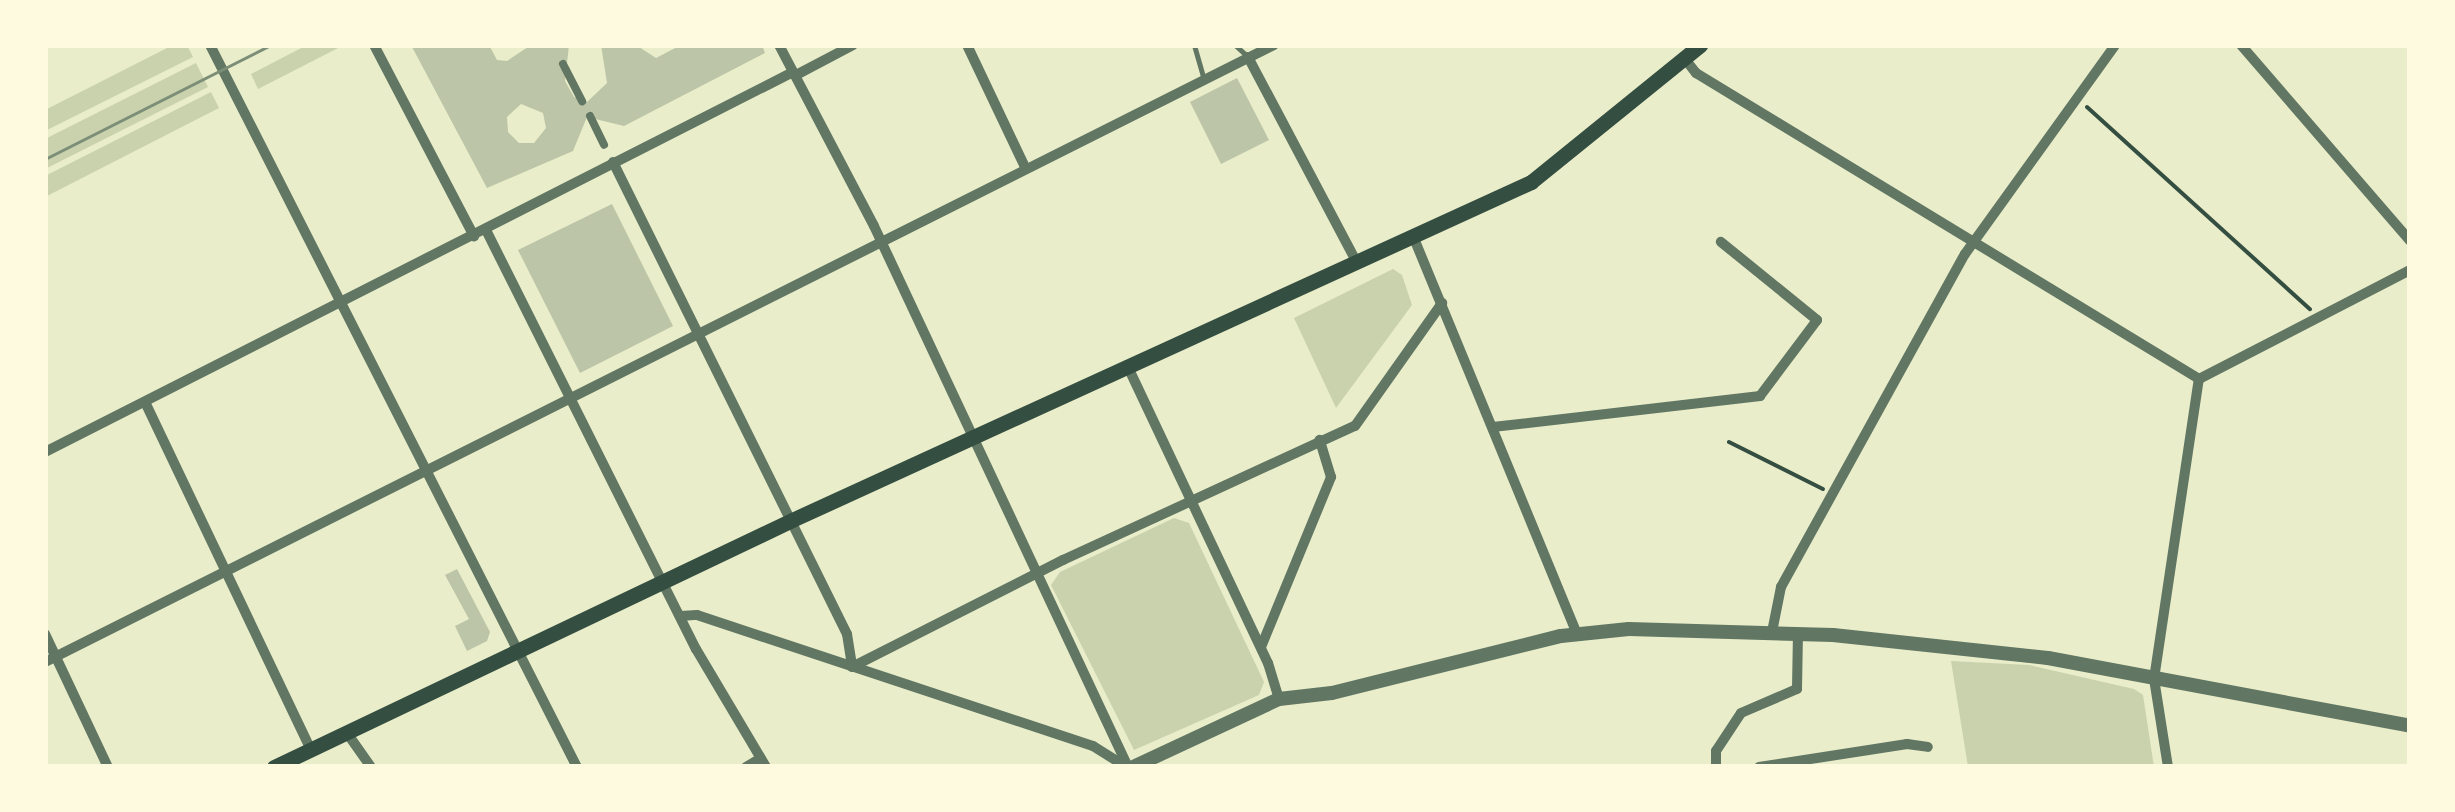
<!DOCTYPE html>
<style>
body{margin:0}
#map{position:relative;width:2455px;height:812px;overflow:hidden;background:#e9edc9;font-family:"IBM Plex Sans",sans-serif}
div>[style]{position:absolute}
.green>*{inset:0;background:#cad2ad}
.building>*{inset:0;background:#bcc5a7}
.path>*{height:4px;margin:-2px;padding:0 2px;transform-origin:2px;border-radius:2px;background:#344e41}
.service>*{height:5px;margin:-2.5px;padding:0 2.5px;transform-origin:2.5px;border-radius:2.5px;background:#617663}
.pedestrian>*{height:8px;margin:-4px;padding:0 4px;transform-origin:4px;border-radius:4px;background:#617663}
.minor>*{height:10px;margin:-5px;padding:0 5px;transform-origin:5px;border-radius:5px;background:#617663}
.tertiary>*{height:14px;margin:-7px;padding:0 7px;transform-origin:7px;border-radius:7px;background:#617663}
.secondary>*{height:15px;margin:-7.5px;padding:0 7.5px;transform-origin:7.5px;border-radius:7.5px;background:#344e41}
.tram>*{height:2.5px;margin:-1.25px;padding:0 1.25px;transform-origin:1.25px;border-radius:1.25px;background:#7c8e77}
span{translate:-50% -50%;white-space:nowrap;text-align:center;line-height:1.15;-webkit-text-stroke:8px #fefae0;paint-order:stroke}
.frame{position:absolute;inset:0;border:48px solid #fefae0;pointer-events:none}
</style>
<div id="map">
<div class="green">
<div style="clip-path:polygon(173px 45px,187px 45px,193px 57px,45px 131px,45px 110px)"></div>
<div style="clip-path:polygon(307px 45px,344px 45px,258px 89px,251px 74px)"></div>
<div style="clip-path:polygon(196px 63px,208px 87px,45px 169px,45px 139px)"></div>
<div style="clip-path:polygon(211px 92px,219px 108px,45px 197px,45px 176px)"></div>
<div style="clip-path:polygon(1393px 269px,1402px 275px,1412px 305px,1336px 408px,1294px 318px)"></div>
<div style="clip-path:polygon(1174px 518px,1189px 523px,1264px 682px,1259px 695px,1134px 750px,1051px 585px,1060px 572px)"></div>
<div style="clip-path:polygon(1951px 661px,2029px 665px,2134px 689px,2143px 695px,2154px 767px,1968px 767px)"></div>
</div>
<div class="building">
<div style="clip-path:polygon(evenodd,411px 45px,489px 45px,497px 60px,507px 61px,531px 45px,569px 45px,565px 81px,574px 97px,587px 102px,607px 83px,601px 45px,636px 45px,656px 58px,681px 45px,762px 45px,765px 53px,624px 126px,587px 117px,573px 151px,487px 188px,411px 45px,521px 104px,543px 113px,546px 128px,534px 143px,519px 143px,508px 132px,507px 117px,521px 104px)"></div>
<div style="clip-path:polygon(1237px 78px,1269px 140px,1221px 164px,1190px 102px)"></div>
<div style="clip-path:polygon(612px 204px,673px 326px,580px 373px,518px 250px)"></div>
<div style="clip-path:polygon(457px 569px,490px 632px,487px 641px,467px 651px,455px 626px,469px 619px,445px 575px)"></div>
</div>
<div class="path">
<div style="left:2087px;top:107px;width:301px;rotate:42.2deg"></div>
<div style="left:1729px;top:442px;width:105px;rotate:26.6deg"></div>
</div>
<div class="service">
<div style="left:1194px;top:45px;width:36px;rotate:74deg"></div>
<div style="left:1235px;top:45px;width:15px;rotate:42deg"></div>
</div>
<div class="pedestrian">
<div style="left:563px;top:64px;width:42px;rotate:62.8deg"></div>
<div style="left:590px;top:116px;width:32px;rotate:64deg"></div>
</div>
<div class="minor">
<div style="left:210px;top:45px;width:810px;rotate:63.06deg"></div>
<div style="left:374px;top:45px;width:216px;rotate:62.4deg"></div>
<div style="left:779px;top:45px;width:204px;rotate:62.3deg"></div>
<div style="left:874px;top:226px;width:598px;rotate:64.85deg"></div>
<div style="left:967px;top:45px;width:135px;rotate:64.6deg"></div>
<div style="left:2241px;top:45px;width:259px;rotate:49.2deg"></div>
<div style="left:1248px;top:57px;width:231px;rotate:62.1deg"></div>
<div style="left:1685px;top:59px;width:18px;rotate:52deg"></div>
<div style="left:1696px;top:73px;width:589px;rotate:31.31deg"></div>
<div style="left:798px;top:74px;width:62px;rotate:-27.8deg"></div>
<div style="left:613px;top:162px;width:527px;rotate:63.63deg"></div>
<div style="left:847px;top:634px;width:33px;rotate:81deg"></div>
<div style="left:852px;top:667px;width:237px;rotate:-26.9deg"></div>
<div style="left:1063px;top:560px;width:321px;rotate:-24.7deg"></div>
<div style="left:1355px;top:426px;width:151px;rotate:-54.7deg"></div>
<div style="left:486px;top:230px;width:469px;rotate:63.4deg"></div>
<div style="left:696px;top:649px;width:137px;rotate:59.3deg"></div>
<div style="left:1413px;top:236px;width:430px;rotate:67.6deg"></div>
<div style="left:1127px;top:365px;width:330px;rotate:64.7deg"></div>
<div style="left:1268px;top:663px;width:38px;rotate:73deg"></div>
<div style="left:2199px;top:379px;width:237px;rotate:-27.3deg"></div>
<div style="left:145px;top:402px;width:386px;rotate:64.5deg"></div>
<div style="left:1493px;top:427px;width:269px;rotate:-6.6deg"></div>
<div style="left:1760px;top:396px;width:95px;rotate:-53.1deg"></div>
<div style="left:1817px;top:320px;width:124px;rotate:-140.9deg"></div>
<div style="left:45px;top:452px;width:839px;rotate:-26.93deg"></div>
<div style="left:681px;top:616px;width:16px;rotate:-4deg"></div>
<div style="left:697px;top:615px;width:417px;rotate:18.3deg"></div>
<div style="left:1093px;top:746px;width:39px;rotate:32deg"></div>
<div style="left:1772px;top:632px;width:46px;rotate:-78.7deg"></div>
<div style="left:1781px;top:587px;width:380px;rotate:-61.1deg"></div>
<div style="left:1965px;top:254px;width:257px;rotate:-54.3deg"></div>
<div style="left:45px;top:634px;width:147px;rotate:64.7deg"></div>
<div style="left:1261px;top:647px;width:184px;rotate:-67.6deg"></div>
<div style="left:1331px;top:477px;width:39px;rotate:-107deg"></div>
<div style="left:45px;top:662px;width:1375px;rotate:-26.66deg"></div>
<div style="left:347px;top:733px;width:42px;rotate:54.8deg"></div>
<div style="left:746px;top:767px;width:17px;rotate:-31deg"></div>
<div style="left:1716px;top:767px;width:16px;rotate:-90deg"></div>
<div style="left:1716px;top:751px;width:45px;rotate:-56.7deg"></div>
<div style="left:1741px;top:713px;width:61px;rotate:-23.2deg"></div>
<div style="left:1797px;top:689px;width:55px;rotate:-89deg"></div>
<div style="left:1759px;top:767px;width:150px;rotate:-8.8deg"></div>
<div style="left:1907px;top:744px;width:21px;rotate:8deg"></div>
<div style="left:2168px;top:767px;width:89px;rotate:-99deg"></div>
<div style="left:2154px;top:679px;width:303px;rotate:-81.5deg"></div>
</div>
<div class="tertiary">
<div style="left:1133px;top:767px;width:161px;rotate:-25deg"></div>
<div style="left:1279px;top:699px;width:53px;rotate:-6.5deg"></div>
<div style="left:1332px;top:693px;width:236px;rotate:-14deg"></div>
<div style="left:1561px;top:636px;width:68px;rotate:-5.9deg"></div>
<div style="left:1629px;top:629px;width:204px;rotate:1.7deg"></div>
<div style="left:1833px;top:635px;width:216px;rotate:6.1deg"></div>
<div style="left:2048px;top:658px;width:368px;rotate:10.6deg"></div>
</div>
<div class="secondary">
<div style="left:274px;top:767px;width:574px;rotate:-25.49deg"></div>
<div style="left:792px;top:520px;width:813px;rotate:-24.58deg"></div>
<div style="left:1531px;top:182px;width:218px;rotate:-39deg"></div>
</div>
<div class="tram">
<div style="left:45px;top:159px;width:253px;rotate:-26.8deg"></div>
</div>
<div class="frame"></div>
</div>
